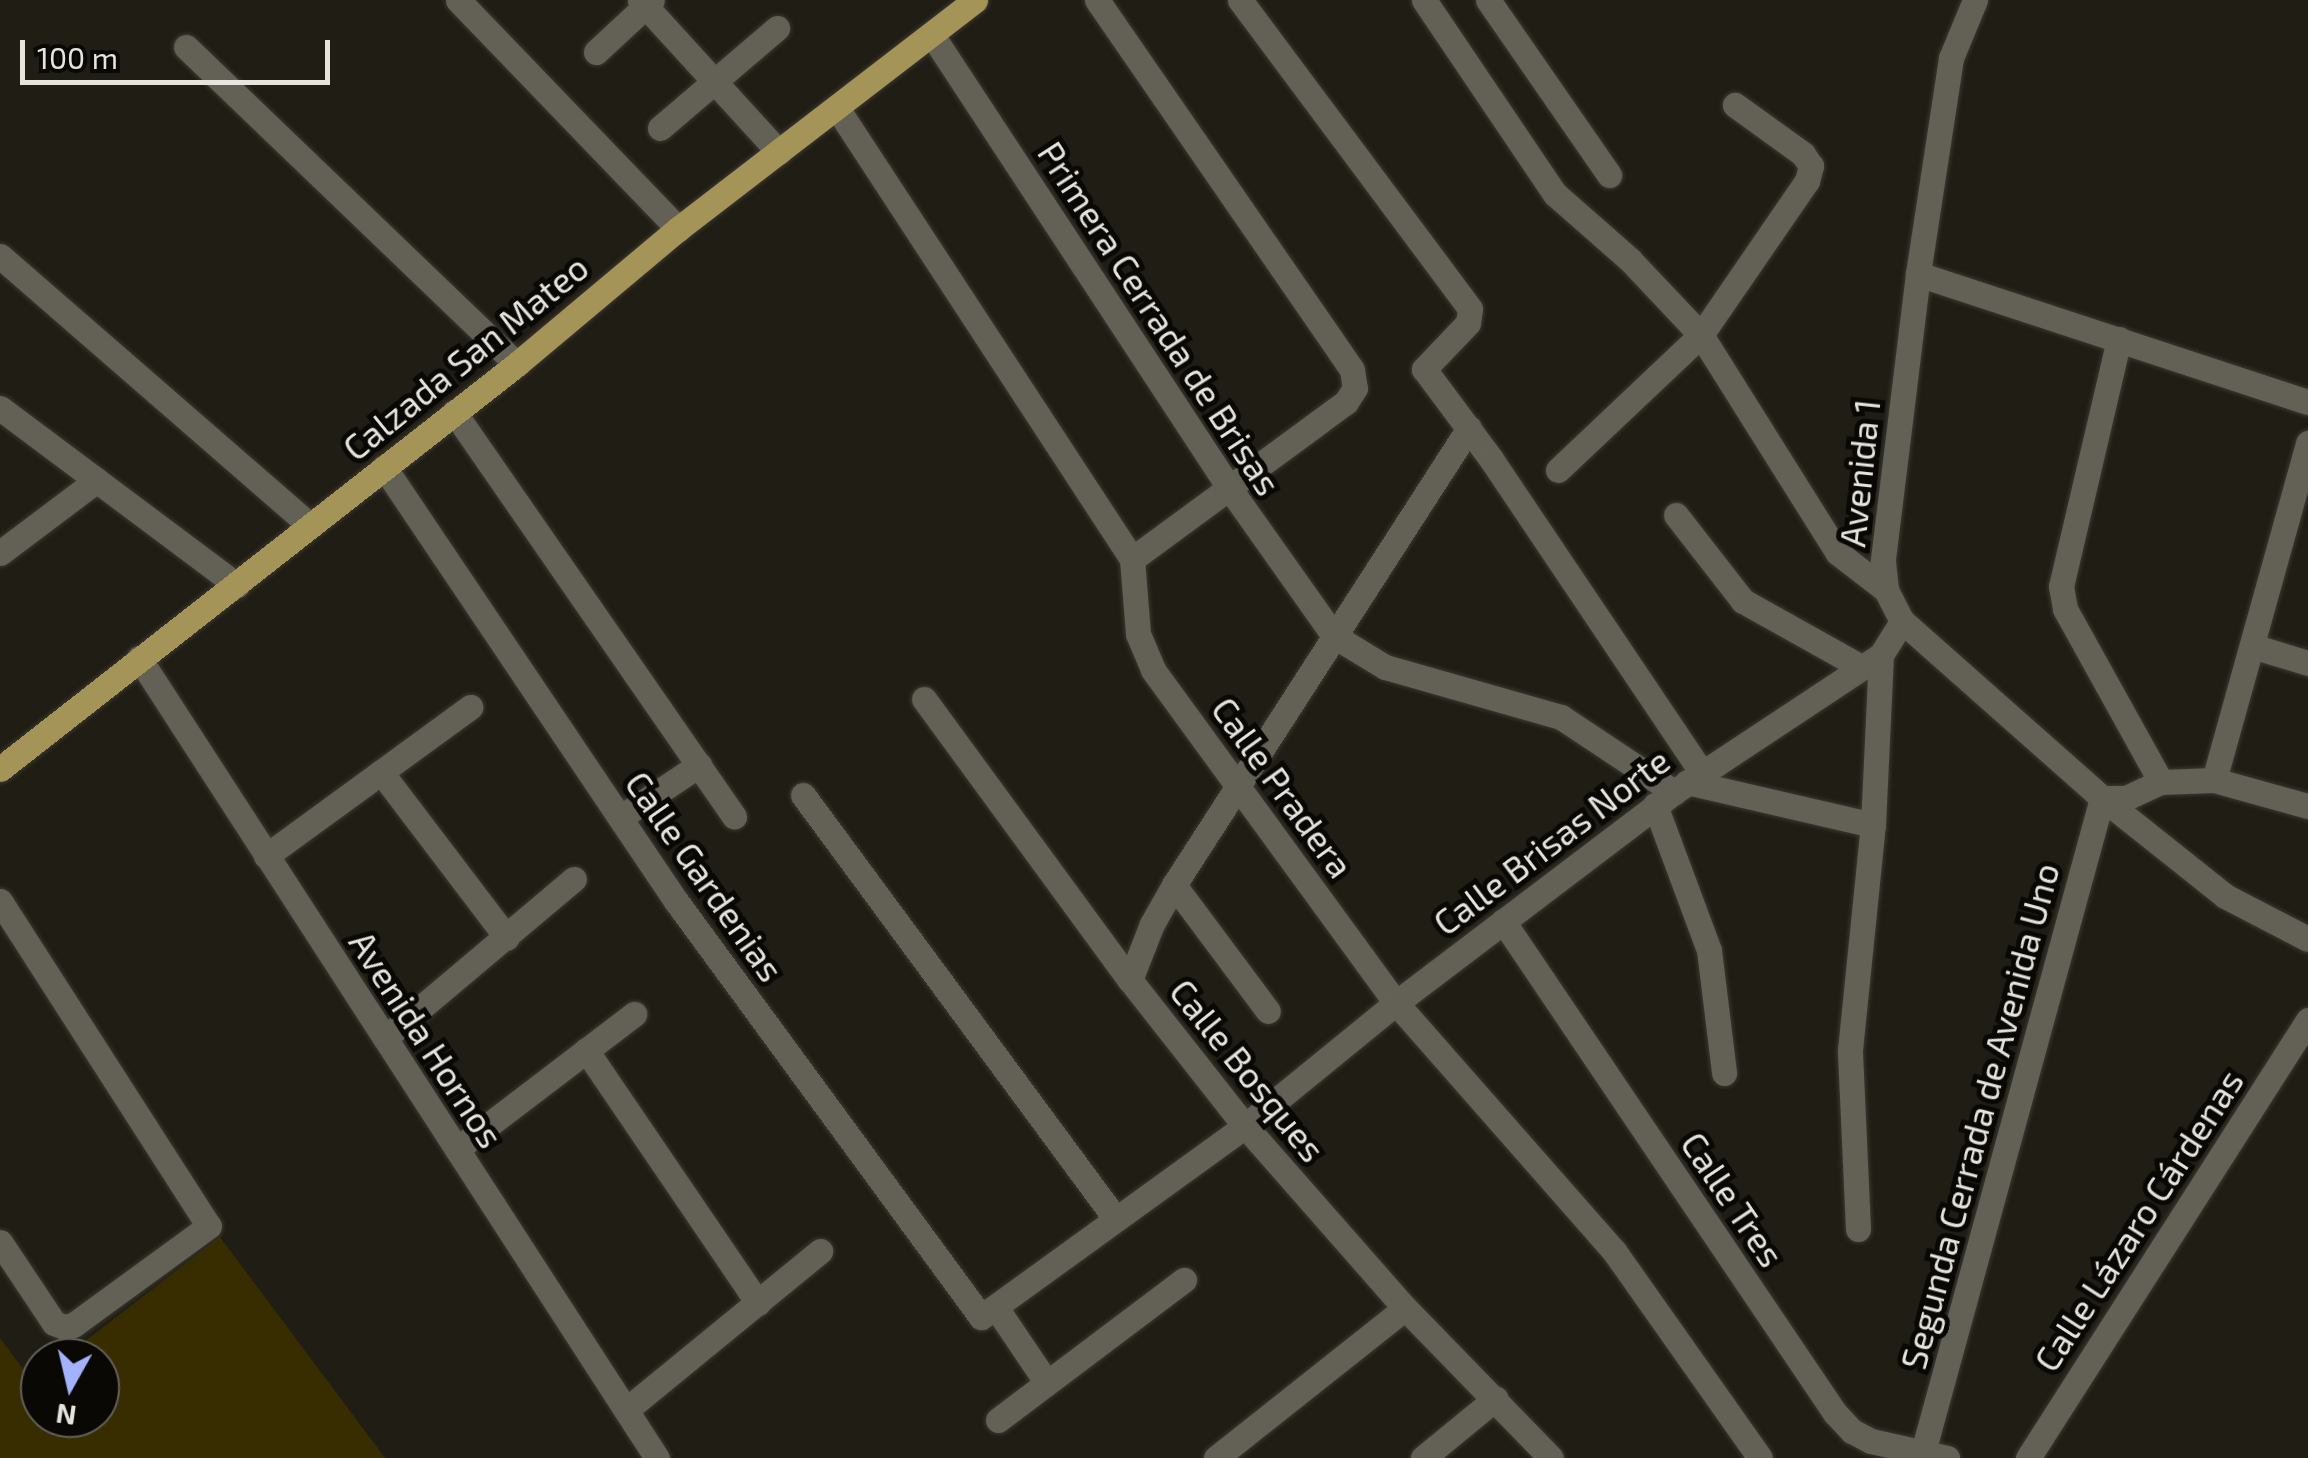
<!DOCTYPE html>
<meta charset="utf-8">
<style>
body{margin:0}
#map{position:relative;width:2308px;height:1458px;overflow:hidden;background:#201d14;font-family:"Exo 2",sans-serif}
div>[style]{position:absolute}
.green>*{inset:0;background:#382d00}
.roads{filter:drop-shadow(0 0 2px #3a3832) drop-shadow(0 0 2px #3a3832)}
.minor>*{height:25px;margin:-12.5px;padding:0 12.5px;transform-origin:12.5px;border-radius:12.5px;background:#636055}
.major>*{height:25px;margin:-12.5px;padding:0 12.5px;transform-origin:12.5px;border-radius:12.5px;background:#a49457}
span{translate:-50% -50%;white-space:nowrap;text-align:center;line-height:1.15;-webkit-text-stroke:10px #090805;paint-order:stroke}
.street-label{font-size:35px;color:#e5e4dd}
.north{position:absolute;left:20px;top:1338px;width:100px;height:100px;box-sizing:border-box;background:#090805;border:2px solid #61605b;border-radius:50%;rotate:188deg;font-size:28px;font-weight:700;line-height:40px;text-align:center;color:#e5e4dd}
.north::after{content:'';display:block;margin:auto;width:35px;height:45px;background:#a3b2fd;clip-path:polygon(50% 0,100% 100%,50% 72%,0 100%)}
.scale{position:absolute;left:20px;top:40px;width:310px;height:45px;box-sizing:border-box;border:5px solid #e5e4dd;border-top:0;padding-left:12px;font-size:30px;line-height:35px;white-space:nowrap;color:#e5e4dd;-webkit-text-stroke:8px #090805;paint-order:stroke}
</style>
<div id="map">
<div class="green">
<div style="clip-path:polygon(220px 1237px,385px 1458px,0 1458px,0 1338px,32px 1381px,40px 1375px,40px 1418px,100px 1418px,100px 1358px,63px 1358px)"></div>
</div>
<div class="roads">
<div class="minor">
<div style="left:458px;top:0;width:318px;rotate:46.1deg"></div>
<div style="left:640px;top:0;width:206px;rotate:47.6deg"></div>
<div style="left:1097px;top:0;width:449px;rotate:55.4deg"></div>
<div style="left:1352px;top:370px;width:18px;rotate:81deg"></div>
<div style="left:1355px;top:388px;width:17px;rotate:123deg"></div>
<div style="left:1346px;top:402px;width:265px;rotate:143.7deg"></div>
<div style="left:1240px;top:0;width:385px;rotate:53.3deg"></div>
<div style="left:1470px;top:309px;width:14px;rotate:98deg"></div>
<div style="left:1468px;top:323px;width:64px;rotate:133.7deg"></div>
<div style="left:1424px;top:369px;width:112px;rotate:53.3deg"></div>
<div style="left:1491px;top:459px;width:377px;rotate:56.1deg"></div>
<div style="left:1424px;top:0;width:234px;rotate:56deg"></div>
<div style="left:1555px;top:194px;width:100px;rotate:41.3deg"></div>
<div style="left:1630px;top:260px;width:103px;rotate:46.6deg"></div>
<div style="left:1701px;top:335px;width:257px;rotate:57.9deg"></div>
<div style="left:1838px;top:553px;width:61px;rotate:37.6deg"></div>
<div style="left:1488px;top:0;width:213px;rotate:55.3deg"></div>
<div style="left:1975px;top:0;width:63px;rotate:112.5deg"></div>
<div style="left:1951px;top:58px;width:219px;rotate:98.7deg"></div>
<div style="left:1918px;top:274px;width:289px;rotate:97deg"></div>
<div style="left:1883px;top:561px;width:29px;rotate:84deg"></div>
<div style="left:1886px;top:590px;width:35px;rotate:63deg"></div>
<div style="left:1902px;top:621px;width:267px;rotate:41.5deg"></div>
<div style="left:2102px;top:798px;width:157px;rotate:38.5deg"></div>
<div style="left:2225px;top:896px;width:93px;rotate:27.4deg"></div>
<div style="left:932px;top:35px;width:543px;rotate:56.72deg"></div>
<div style="left:1230px;top:489px;width:180px;rotate:54.7deg"></div>
<div style="left:1334px;top:636px;width:60px;rotate:31.3deg"></div>
<div style="left:1385px;top:667px;width:183px;rotate:15.9deg"></div>
<div style="left:1561px;top:717px;width:136px;rotate:33.6deg"></div>
<div style="left:186px;top:47px;width:458px;rotate:43.8deg"></div>
<div style="left:596px;top:52px;width:76px;rotate:-42.9deg"></div>
<div style="left:837px;top:108px;width:539px;rotate:56.81deg"></div>
<div style="left:1132px;top:559px;width:75px;rotate:85.4deg"></div>
<div style="left:1138px;top:634px;width:39px;rotate:67deg"></div>
<div style="left:1153px;top:670px;width:412px;rotate:53.9deg"></div>
<div style="left:1396px;top:1003px;width:330px;rotate:48.7deg"></div>
<div style="left:1614px;top:1251px;width:253px;rotate:54.8deg"></div>
<div style="left:660px;top:128px;width:154px;rotate:-40.5deg"></div>
<div style="left:0;top:256px;width:410px;rotate:41deg"></div>
<div style="left:1918px;top:274px;width:410px;rotate:18.2deg"></div>
<div style="left:2119px;top:339px;width:254px;rotate:103.2deg"></div>
<div style="left:2061px;top:586px;width:23px;rotate:80deg"></div>
<div style="left:2065px;top:609px;width:198px;rotate:61deg"></div>
<div style="left:0;top:408px;width:296px;rotate:36.8deg"></div>
<div style="left:454px;top:412px;width:492px;rotate:55.3deg"></div>
<div style="left:384px;top:467px;width:523px;rotate:56.07deg"></div>
<div style="left:676px;top:901px;width:516px;rotate:53.75deg"></div>
<div style="left:981px;top:1317px;width:326px;rotate:-35.9deg"></div>
<div style="left:1245px;top:1126px;width:195px;rotate:-39.2deg"></div>
<div style="left:1396px;top:1003px;width:349px;rotate:-37.2deg"></div>
<div style="left:1674px;top:792px;width:248px;rotate:-33.5deg"></div>
<div style="left:1881px;top:655px;width:40px;rotate:-58deg"></div>
<div style="left:1558px;top:470px;width:197px;rotate:-43.4deg"></div>
<div style="left:1701px;top:335px;width:187px;rotate:-55.5deg"></div>
<div style="left:1807px;top:181px;width:16px;rotate:-75deg"></div>
<div style="left:1811px;top:166px;width:14px;rotate:-124deg"></div>
<div style="left:1803px;top:154px;width:84px;rotate:-144.2deg"></div>
<div style="left:1676px;top:515px;width:109px;rotate:52.1deg"></div>
<div style="left:1743px;top:601px;width:135px;rotate:29.2deg"></div>
<div style="left:0;top:553px;width:121px;rotate:-37deg"></div>
<div style="left:2252px;top:646px;width:59px;rotate:16.9deg"></div>
<div style="left:139px;top:658px;width:953px;rotate:57.08deg"></div>
<div style="left:924px;top:699px;width:348px;rotate:53.8deg"></div>
<div style="left:1130px;top:980px;width:186px;rotate:51.8deg"></div>
<div style="left:1245px;top:1126px;width:242px;rotate:48.7deg"></div>
<div style="left:1405px;top:1308px;width:209px;rotate:45.8deg"></div>
<div style="left:381px;top:772px;width:208px;rotate:52.8deg"></div>
<div style="left:2214px;top:780px;width:350px;rotate:-74.4deg"></div>
<div style="left:1687px;top:782px;width:191px;rotate:13deg"></div>
<div style="left:803px;top:795px;width:526px;rotate:53.59deg"></div>
<div style="left:1655px;top:805px;width:155px;rotate:69.6deg"></div>
<div style="left:1709px;top:950px;width:124px;rotate:83deg"></div>
<div style="left:621px;top:817px;width:94px;rotate:-33.7deg"></div>
<div style="left:266px;top:856px;width:253px;rotate:-36.1deg"></div>
<div style="left:1174px;top:885px;width:157px;rotate:53.3deg"></div>
<div style="left:0;top:901px;width:386px;rotate:57.3deg"></div>
<div style="left:209px;top:1226px;width:168px;rotate:143.9deg"></div>
<div style="left:73px;top:1325px;width:9px;rotate:167deg"></div>
<div style="left:64px;top:1327px;width:11px;rotate:-158deg"></div>
<div style="left:54px;top:1323px;width:97px;rotate:-123.7deg"></div>
<div style="left:1503px;top:921px;width:594px;rotate:55.99deg"></div>
<div style="left:1835px;top:1413px;width:25px;rotate:47deg"></div>
<div style="left:1852px;top:1431px;width:21px;rotate:28deg"></div>
<div style="left:1871px;top:1441px;width:78px;rotate:12.6deg"></div>
<div style="left:1130px;top:980px;width:60px;rotate:-68.6deg"></div>
<div style="left:1152px;top:924px;width:45px;rotate:-60.6deg"></div>
<div style="left:1174px;top:885px;width:544px;rotate:-57.16deg"></div>
<div style="left:385px;top:1038px;width:247px;rotate:-40.1deg"></div>
<div style="left:586px;top:1050px;width:306px;rotate:55.8deg"></div>
<div style="left:457px;top:1149px;width:223px;rotate:-37.3deg"></div>
<div style="left:1858px;top:1229px;width:179px;rotate:-92.6deg"></div>
<div style="left:1850px;top:1050px;width:226px;rotate:-84.2deg"></div>
<div style="left:1873px;top:825px;width:170px;rotate:-87.3deg"></div>
<div style="left:997px;top:1309px;width:89px;rotate:56deg"></div>
<div style="left:626px;top:1410px;width:251px;rotate:-39.3deg"></div>
<div style="left:998px;top:1420px;width:233px;rotate:-37deg"></div>
<div style="left:1923px;top:1452px;width:678px;rotate:-74.69deg"></div>
<div style="left:2102px;top:798px;width:24px"></div>
<div style="left:2126px;top:798px;width:38px;rotate:-25deg"></div>
<div style="left:2161px;top:782px;width:53px;rotate:-2.2deg"></div>
<div style="left:2214px;top:780px;width:98px;rotate:15.5deg"></div>
<div style="left:1216px;top:1458px;width:241px;rotate:-38.4deg"></div>
<div style="left:1423px;top:1458px;width:94px;rotate:-39.4deg"></div>
<div style="left:2028px;top:1458px;width:520px;rotate:-57.41deg"></div>
</div>
<div class="major">
<div style="left:0;top:769px;width:657px;rotate:-38.07deg"></div>
<div style="left:517px;top:364px;width:210px;rotate:-40deg"></div>
<div style="left:678px;top:229px;width:375px;rotate:-37.6deg"></div>
</div>
</div>
<div class="street-label">
<span style="left:1160px;top:318px;rotate:57deg">Primera Cerrada de Brisas</span>
<span style="left:465px;top:357px;rotate:-39deg">Calzada San Mateo</span>
<span style="left:1859px;top:473px;rotate:-84deg">Avenida 1</span>
<span style="left:1283px;top:787px;rotate:54deg">Calle Pradera</span>
<span style="left:1551px;top:841px;rotate:-37deg">Calle Brisas Norte</span>
<span style="left:705px;top:876px;rotate:55deg">Calle Gardenias</span>
<span style="left:427px;top:1039px;rotate:57deg">Avenida Hornos</span>
<span style="left:1248px;top:1070px;rotate:51deg">Calle Bosques</span>
<span style="left:1979px;top:1116px;rotate:-75deg">Segunda Cerrada de Avenida Uno</span>
<span style="left:1733px;top:1199px;rotate:56deg">Calle Tres</span>
<span style="left:2138px;top:1220px;rotate:-57deg">Calle Lázaro Cárdenas</span>
</div>
<div class="north">N</div>
<div class="scale">100 m</div>
</div>
